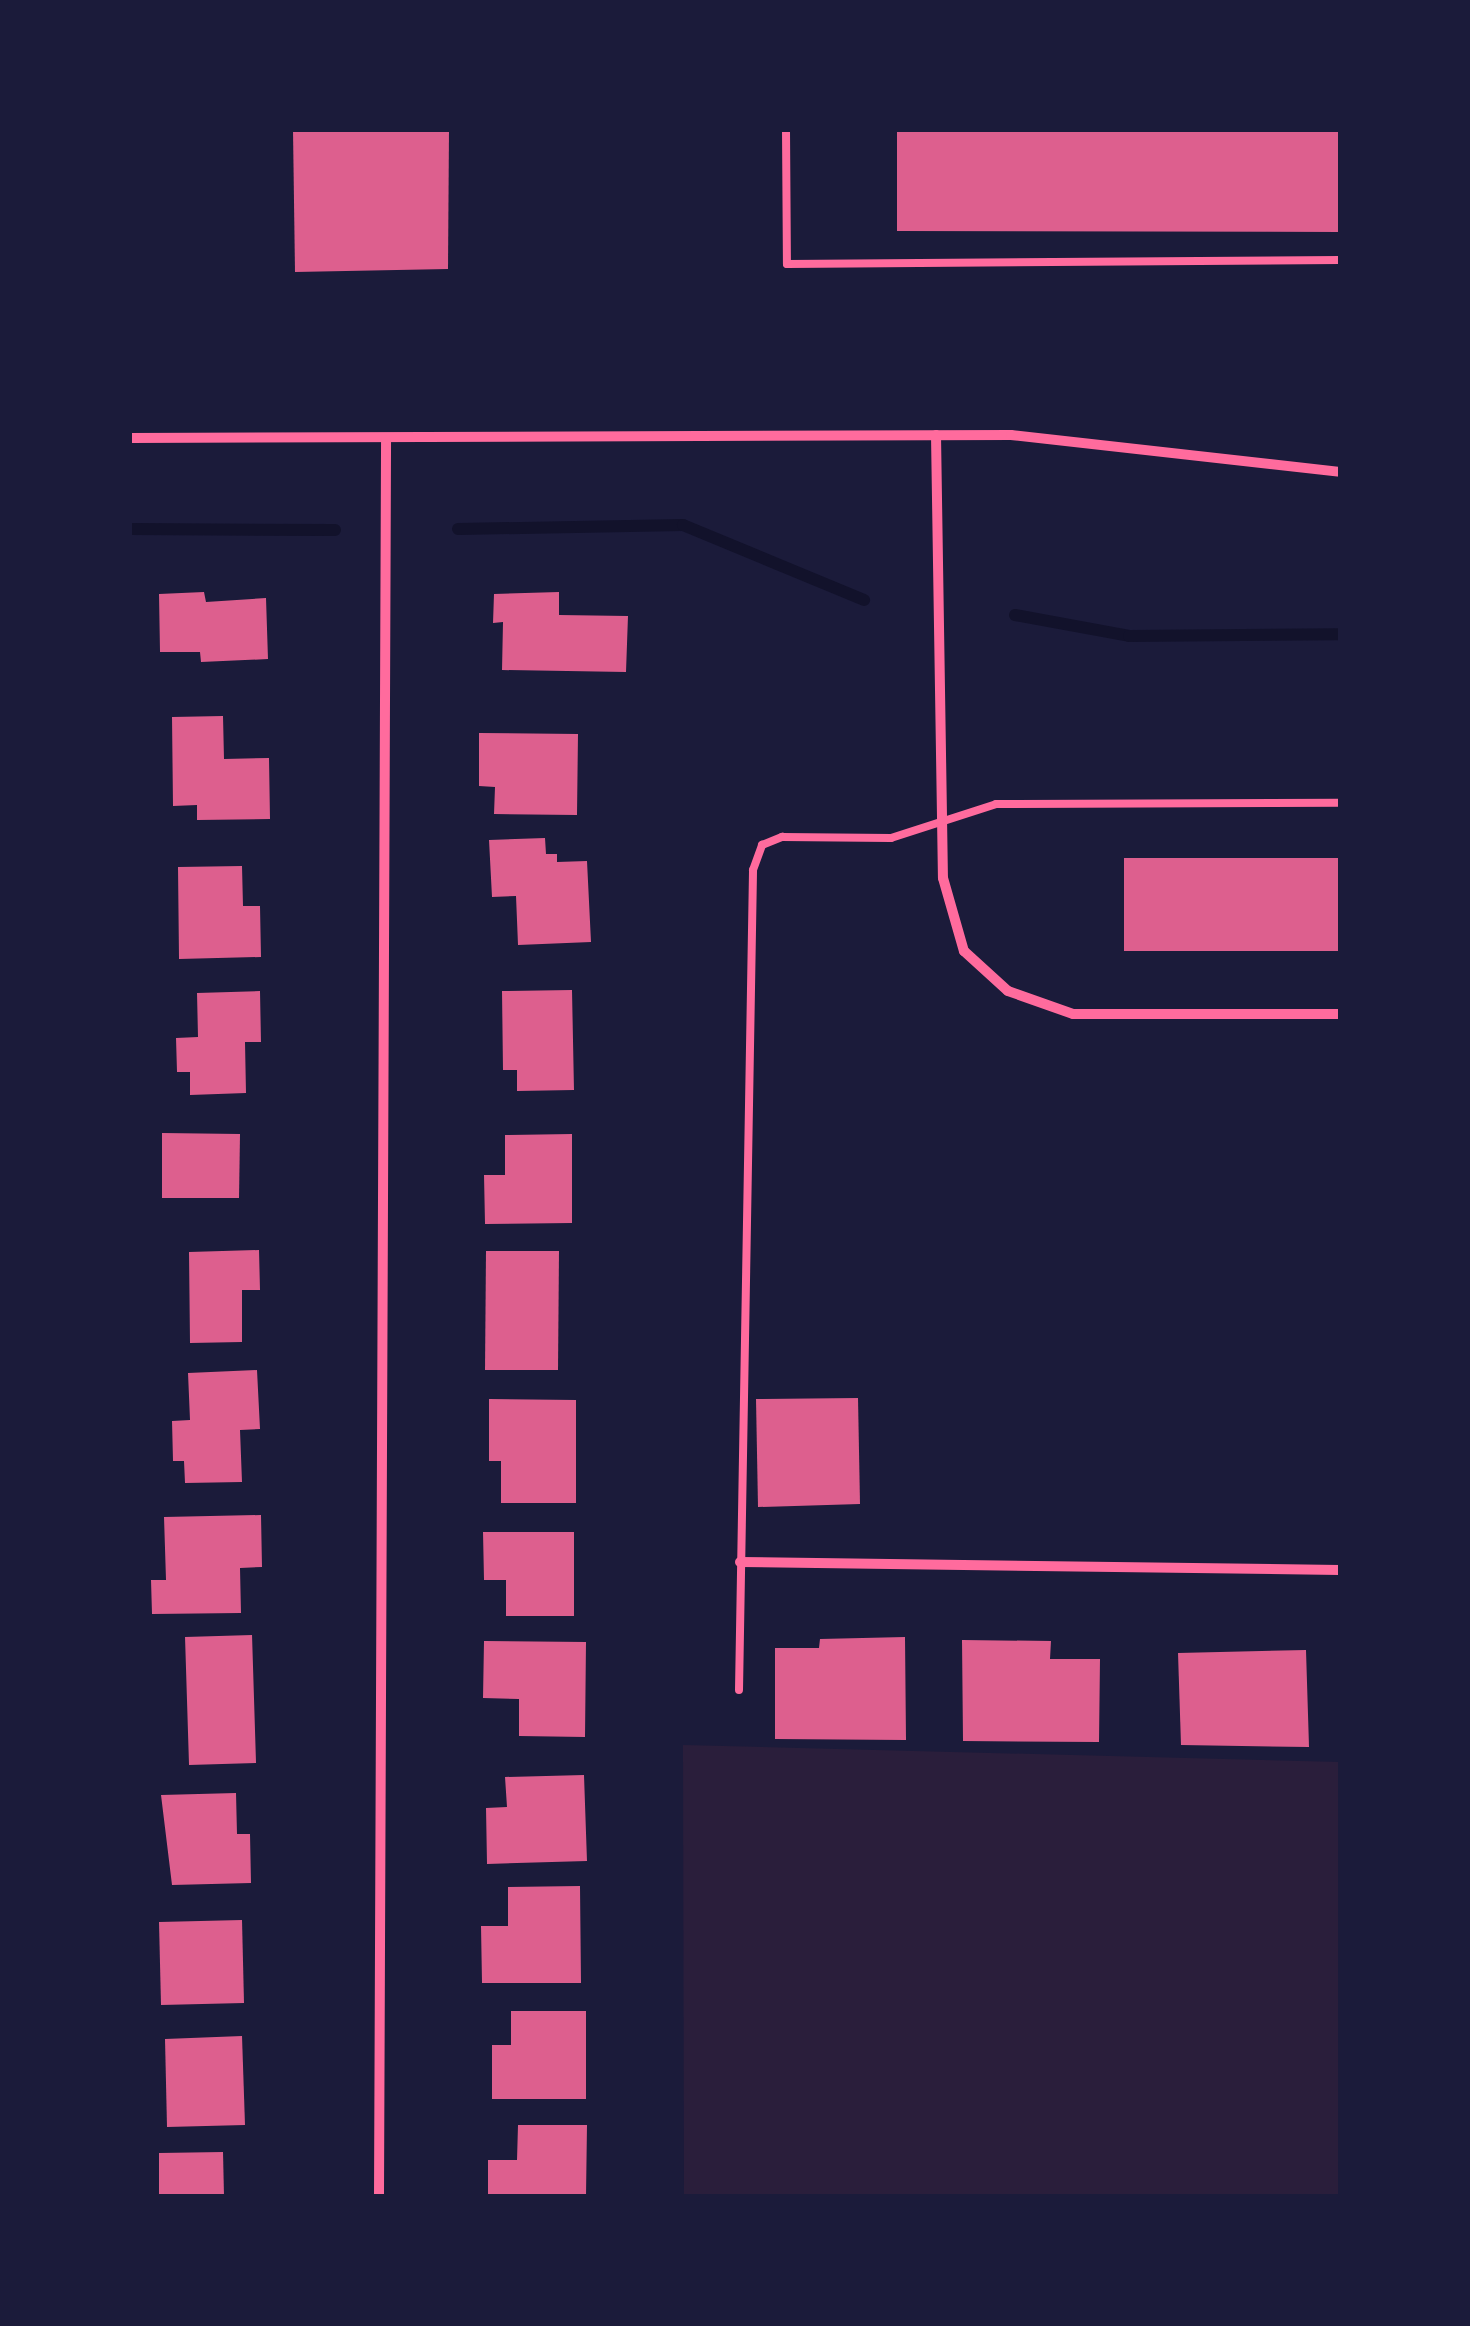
<!DOCTYPE html>
<style>
body{margin:0}
#map{position:relative;width:1470px;height:2326px;overflow:hidden;background:#1b1b3a;font-family:"Open Sans",sans-serif}
div>[style]{position:absolute}
.green>*{inset:0;background:#2a1e3b}
.stream>*{height:12px;margin:-6px;padding:0 6px;transform-origin:6px;border-radius:6px;background:#12122b}
.building>*{inset:0;background:#dd5f8e}
.service>*{height:8px;margin:-4px;padding:0 4px;transform-origin:4px;border-radius:4px;background:#ff6b9d}
.minor>*{height:10px;margin:-5px;padding:0 5px;transform-origin:5px;border-radius:5px;background:#ff6b9d}
span{translate:-50% -50%;white-space:nowrap;text-align:center;line-height:1.15;-webkit-text-stroke:8px #1b1b3a;paint-order:stroke}
.frame{position:absolute;inset:0;border:132px solid #1b1b3a;pointer-events:none}
</style>
<div id="map">
<div class="green">
<div style="clip-path:polygon(683px 1745px,1340px 1762px,1340px 2196px,684px 2196px)"></div>
</div>
<div class="stream">
<div style="left:130px;top:529px;width:205px;rotate:0.3deg"></div>
<div style="left:458px;top:529px;width:225px;rotate:-1deg"></div>
<div style="left:683px;top:525px;width:196px;rotate:22.5deg"></div>
<div style="left:1015px;top:615px;width:116px;rotate:10.4deg"></div>
<div style="left:1129px;top:636px;width:211px;rotate:-0.5deg"></div>
</div>
<div class="building">
<div style="clip-path:polygon(293px 130px,449px 130px,448px 269px,295px 272px)"></div>
<div style="clip-path:polygon(897px 130px,1340px 130px,1340px 232px,897px 231px)"></div>
<div style="clip-path:polygon(204px 592px,206px 602px,266px 598px,268px 659px,201px 662px,200px 652px,160px 652px,159px 594px)"></div>
<div style="clip-path:polygon(559px 592px,559px 615px,628px 616px,626px 672px,502px 670px,503px 622px,493px 623px,494px 594px)"></div>
<div style="clip-path:polygon(223px 716px,224px 759px,269px 758px,270px 819px,197px 820px,197px 805px,173px 806px,172px 717px)"></div>
<div style="clip-path:polygon(479px 733px,578px 734px,577px 815px,494px 814px,495px 787px,479px 786px)"></div>
<div style="clip-path:polygon(545px 838px,546px 854px,557px 854px,557px 862px,587px 861px,591px 942px,518px 945px,516px 896px,492px 897px,489px 840px)"></div>
<div style="clip-path:polygon(1124px 858px,1340px 858px,1340px 951px,1124px 951px)"></div>
<div style="clip-path:polygon(242px 866px,243px 906px,260px 906px,261px 957px,179px 959px,178px 867px)"></div>
<div style="clip-path:polygon(572px 990px,574px 1090px,517px 1091px,517px 1070px,503px 1070px,502px 991px)"></div>
<div style="clip-path:polygon(260px 991px,261px 1042px,245px 1042px,246px 1093px,190px 1095px,190px 1072px,177px 1072px,176px 1038px,198px 1037px,197px 993px)"></div>
<div style="clip-path:polygon(162px 1133px,240px 1134px,239px 1198px,162px 1198px)"></div>
<div style="clip-path:polygon(572px 1134px,572px 1223px,485px 1224px,484px 1175px,505px 1175px,505px 1135px)"></div>
<div style="clip-path:polygon(259px 1250px,260px 1290px,242px 1290px,242px 1342px,190px 1343px,189px 1252px)"></div>
<div style="clip-path:polygon(486px 1251px,559px 1251px,558px 1370px,485px 1370px)"></div>
<div style="clip-path:polygon(257px 1370px,260px 1429px,240px 1430px,242px 1482px,185px 1483px,184px 1461px,173px 1461px,172px 1421px,190px 1420px,188px 1373px)"></div>
<div style="clip-path:polygon(858px 1398px,860px 1504px,758px 1507px,756px 1399px)"></div>
<div style="clip-path:polygon(489px 1399px,576px 1400px,576px 1503px,501px 1503px,501px 1461px,489px 1461px)"></div>
<div style="clip-path:polygon(261px 1515px,262px 1567px,240px 1568px,241px 1613px,152px 1614px,151px 1580px,166px 1580px,164px 1517px)"></div>
<div style="clip-path:polygon(483px 1532px,574px 1532px,574px 1616px,506px 1616px,506px 1580px,484px 1580px)"></div>
<div style="clip-path:polygon(252px 1635px,256px 1763px,189px 1765px,185px 1637px)"></div>
<div style="clip-path:polygon(905px 1637px,906px 1740px,775px 1739px,775px 1648px,819px 1648px,820px 1639px)"></div>
<div style="clip-path:polygon(962px 1640px,1051px 1641px,1050px 1659px,1100px 1659px,1099px 1742px,963px 1741px)"></div>
<div style="clip-path:polygon(484px 1641px,586px 1642px,585px 1737px,519px 1736px,519px 1699px,483px 1698px)"></div>
<div style="clip-path:polygon(1306px 1650px,1309px 1747px,1181px 1745px,1178px 1653px)"></div>
<div style="clip-path:polygon(584px 1775px,587px 1861px,487px 1864px,486px 1808px,507px 1807px,505px 1777px)"></div>
<div style="clip-path:polygon(236px 1793px,237px 1834px,250px 1834px,251px 1883px,172px 1885px,161px 1795px)"></div>
<div style="clip-path:polygon(580px 1886px,581px 1983px,482px 1983px,481px 1926px,508px 1926px,508px 1887px)"></div>
<div style="clip-path:polygon(242px 1920px,244px 2003px,161px 2005px,159px 1922px)"></div>
<div style="clip-path:polygon(511px 2011px,586px 2011px,586px 2099px,492px 2099px,492px 2045px,511px 2045px)"></div>
<div style="clip-path:polygon(242px 2036px,245px 2125px,167px 2127px,165px 2039px)"></div>
<div style="clip-path:polygon(518px 2125px,587px 2125px,586px 2196px,488px 2196px,488px 2160px,517px 2160px)"></div>
<div style="clip-path:polygon(223px 2152px,224px 2196px,159px 2196px,159px 2153px)"></div>
</div>
<div class="service">
<div style="left:786px;top:130px;width:134px;rotate:89.6deg"></div>
<div style="left:787px;top:264px;width:553px;rotate:-0.41deg"></div>
<div style="left:739px;top:1690px;width:820px;rotate:-89.02deg"></div>
<div style="left:753px;top:870px;width:27px;rotate:-70deg"></div>
<div style="left:762px;top:845px;width:22px;rotate:-22deg"></div>
<div style="left:782px;top:837px;width:109px;rotate:0.5deg"></div>
<div style="left:891px;top:838px;width:110px;rotate:-17.9deg"></div>
<div style="left:996px;top:804px;width:344px;rotate:-0.2deg"></div>
</div>
<div class="minor">
<div style="left:936px;top:435px;width:443px;rotate:89.1deg"></div>
<div style="left:943px;top:878px;width:76px;rotate:74deg"></div>
<div style="left:964px;top:951px;width:59px;rotate:42.3deg"></div>
<div style="left:1008px;top:991px;width:69px;rotate:19.5deg"></div>
<div style="left:1073px;top:1014px;width:267px"></div>
<div style="left:130px;top:438px;width:881px;rotate:-0.2deg"></div>
<div style="left:1011px;top:435px;width:331px;rotate:6.4deg"></div>
<div style="left:740px;top:1562px;width:600px;rotate:0.76deg"></div>
<div style="left:379px;top:2196px;width:1756px;rotate:-89.77deg"></div>
</div>
<div class="frame"></div>
</div>
